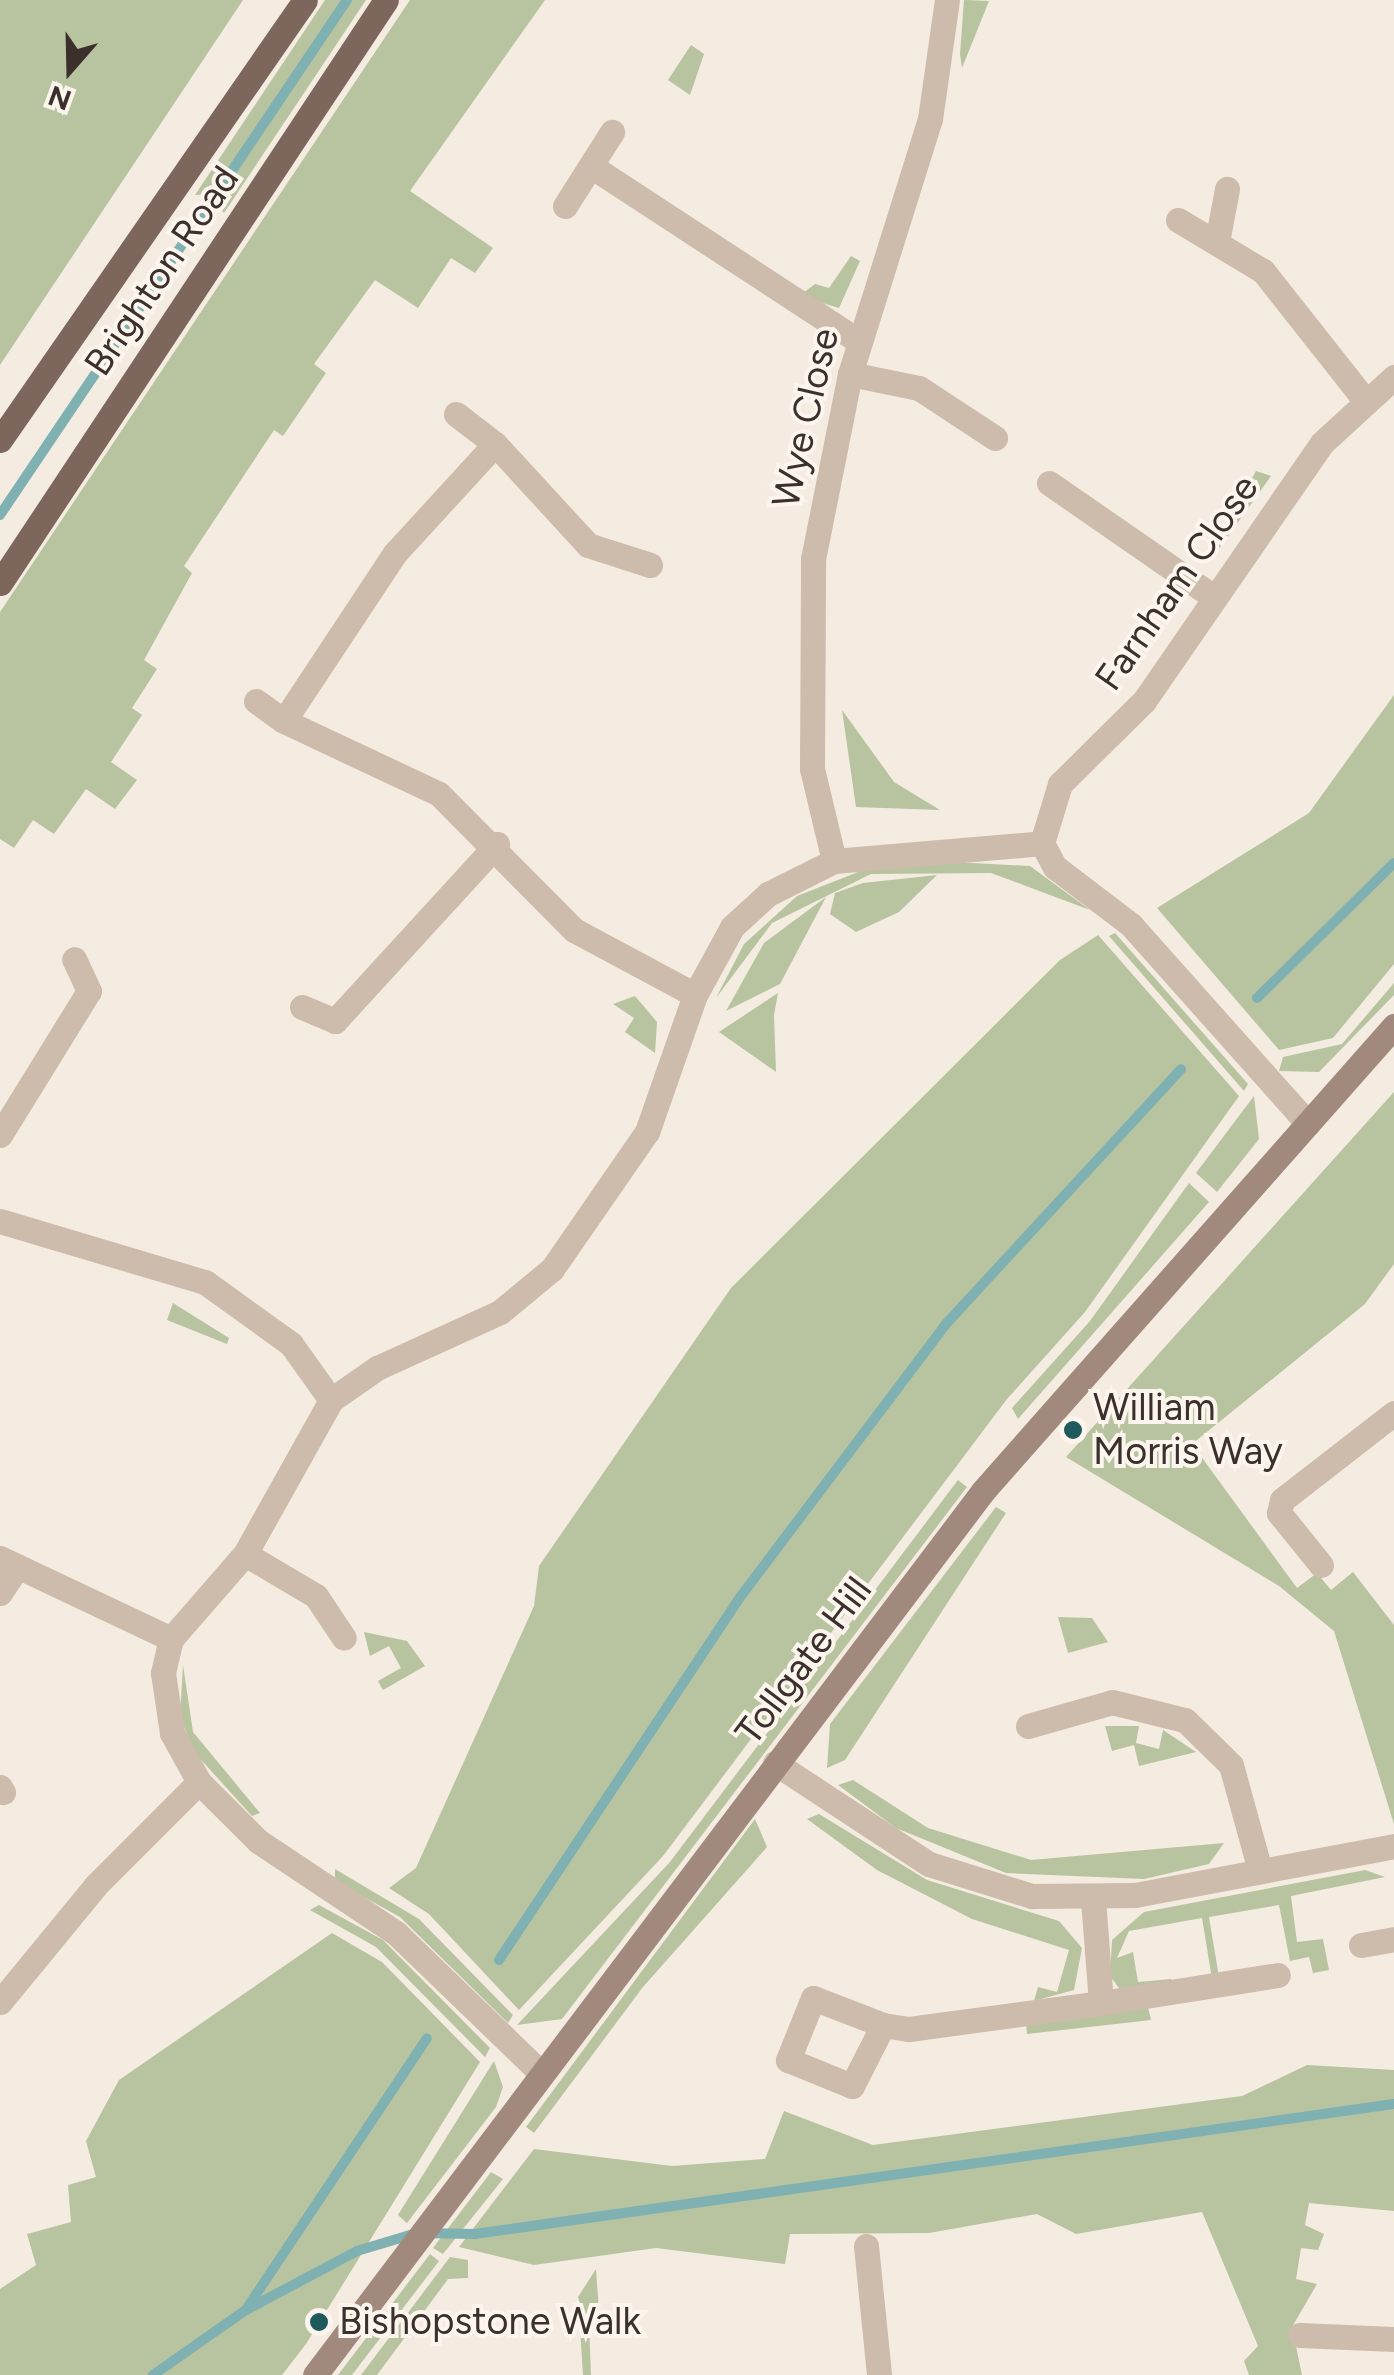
<!DOCTYPE html>
<style>
body{margin:0}
#map{position:relative;width:1394px;height:2375px;overflow:hidden;background:#f4ebe1;font-family:Figtree,sans-serif}
div>[style]{position:absolute}
.green>*{inset:0;background:#b8c4a0}
.stream>*{height:10px;margin:-5px;padding:0 5px;transform-origin:5px;border-radius:5px;background:#7fb0b2}
.street>*{height:25px;margin:-12.5px;padding:0 12.5px;transform-origin:12.5px;border-radius:12.5px;background:#cdbbac}
.secondary>*{height:25px;margin:-12.5px;padding:0 12.5px;transform-origin:12.5px;border-radius:12.5px;background:#a18a7d}
.primary>*{height:25px;margin:-12.5px;padding:0 12.5px;transform-origin:12.5px;border-radius:12.5px;background:#7d675c}
.dots>*{width:28px;height:28px;translate:-50% -50%;box-sizing:border-box;border:5px solid #fbf5ee;border-radius:50%}
span{translate:-50% -50%;white-space:nowrap;text-align:center;line-height:1.15;-webkit-text-stroke:8px #fbf5ee;paint-order:stroke}
.street-label{font-size:38px;color:#3b302b}
.poi-label{font-size:38px;color:#3b302b}
.left{translate:0 -50%;text-align:left}
.north{position:absolute;left:20px;top:20px;width:100px;height:100px;-webkit-text-stroke:8px #fbf5ee;paint-order:stroke;rotate:200deg;font-size:28px;font-weight:700;line-height:40px;text-align:center;color:#3b302b}
.north::after{content:'';display:block;margin:auto;width:35px;height:45px;background:#3b302b;clip-path:polygon(50% 0,100% 100%,50% 72%,0 100%)}
</style>
<div id="map">
<div class="green">
<div style="clip-path:polygon(0 0,243px 0,0 365px)"></div>
<div style="clip-path:polygon(325px 0,366px 0,224px 213px,210px 194px,195px 195px)"></div>
<div style="clip-path:polygon(410px 0,545px 0,410px 191px,493px 248px,475px 273px,451px 258px,418px 308px,375px 280px,314px 364px,326px 373px,283px 436px,274px 430px,184px 566px,192px 573px,144px 660px,157px 669px,132px 708px,142px 715px,111px 762px,137px 780px,115px 809px,86px 789px,54px 834px,33px 820px,14px 848px,0 839px,0 612px)"></div>
<div style="clip-path:polygon(964px 0,989px 1px,962px 68px,960px 54px)"></div>
<div style="clip-path:polygon(691px 45px,704px 54px,690px 95px,668px 80px)"></div>
<div style="clip-path:polygon(851px 256px,860px 261px,839px 308px,799px 296px,815px 284px,829px 288px)"></div>
<div style="clip-path:polygon(1256px 471px,1271px 476px,1219px 549px,1214px 546px)"></div>
<div style="clip-path:polygon(1394px 695px,1394px 964px,1333px 1038px,1279px 1050px,1157px 908px,1309px 813px)"></div>
<div style="clip-path:polygon(842px 710px,894px 782px,940px 810px,856px 807px)"></div>
<div style="clip-path:polygon(953px 862px,1030px 866px,1090px 910px,991px 873px,871px 874px,772px 923px,716px 998px,744px 944px,797px 896px,871px 867px)"></div>
<div style="clip-path:polygon(937px 875px,899px 912px,856px 932px,830px 914px,835px 893px,863px 883px)"></div>
<div style="clip-path:polygon(826px 897px,780px 984px,726px 1011px,764px 943px)"></div>
<div style="clip-path:polygon(1115px 933px,1248px 1084px,1244px 1091px,1109px 936px)"></div>
<div style="clip-path:polygon(1098px 935px,1239px 1096px,1085px 1312px,1007px 1399px,663px 1856px,519px 2010px,429px 1914px,389px 1888px,416px 1868px,534px 1606px,539px 1566px,731px 1288px,1060px 960px)"></div>
<div style="clip-path:polygon(1394px 983px,1394px 995px,1319px 1072px,1279px 1071px,1283px 1057px,1342px 1044px)"></div>
<div style="clip-path:polygon(778px 993px,774px 1015px,776px 1072px,719px 1032px)"></div>
<div style="clip-path:polygon(635px 996px,657px 1022px,655px 1053px,625px 1032px,634px 1018px,613px 1004px)"></div>
<div style="clip-path:polygon(1394px 1092px,1394px 1264px,1365px 1304px,1192px 1444px,1297px 1588px,1317px 1573px,1331px 1590px,1353px 1572px,1394px 1625px,1394px 1824px,1334px 1631px,1279px 1586px,1066px 1457px)"></div>
<div style="clip-path:polygon(1254px 1096px,1259px 1139px,1217px 1192px,1196px 1173px)"></div>
<div style="clip-path:polygon(1189px 1183px,1209px 1202px,1018px 1419px,1012px 1408px,1090px 1321px)"></div>
<div style="clip-path:polygon(173px 1303px,229px 1338px,227px 1344px,167px 1320px)"></div>
<div style="clip-path:polygon(958px 1480px,967px 1487px,562px 2019px,517px 2025px,670px 1862px)"></div>
<div style="clip-path:polygon(996px 1507px,1006px 1513px,845px 1760px,827px 1768px,830px 1724px)"></div>
<div style="clip-path:polygon(1058px 1617px,1092px 1618px,1108px 1642px,1068px 1653px)"></div>
<div style="clip-path:polygon(364px 1632px,407px 1641px,425px 1666px,383px 1690px,378px 1681px,401px 1668px,389px 1646px,370px 1656px)"></div>
<div style="clip-path:polygon(183px 1665px,193px 1732px,260px 1813px,252px 1816px,194px 1752px,180px 1717px)"></div>
<div style="clip-path:polygon(1105px 1726px,1139px 1726px,1136px 1743px,1159px 1749px,1163px 1730px,1196px 1752px,1139px 1766px,1134px 1745px,1112px 1751px)"></div>
<div style="clip-path:polygon(853px 1780px,928px 1828px,1031px 1860px,1224px 1843px,1209px 1864px,1144px 1879px,1006px 1873px,896px 1828px,838px 1785px)"></div>
<div style="clip-path:polygon(819px 1814px,927px 1880px,1059px 1921px,1082px 1948px,1074px 1990px,1034px 2001px,1038px 1987px,1057px 1992px,1069px 1950px,972px 1919px,877px 1870px,807px 1819px)"></div>
<div style="clip-path:polygon(755px 1819px,767px 1847px,643px 1987px,534px 2133px,526px 2127px)"></div>
<div style="clip-path:polygon(335px 1869px,419px 1919px,513px 2015px,508px 2023px,400px 1917px,335px 1881px)"></div>
<div style="clip-path:polygon(1365px 1870px,1385px 1877px,1291px 1896px,1297px 1942px,1323px 1939px,1329px 1970px,1313px 1973px,1309px 1957px,1290px 1961px,1279px 1905px,1209px 1917px,1219px 1977px,1212px 1979px,1202px 1918px,1129px 1931px,1117px 1958px,1133px 1952px,1138px 1982px,1171px 1979px,1172px 1987px,1119px 1988px,1110px 1976px,1112px 1940px,1144px 1912px)"></div>
<div style="clip-path:polygon(319px 1905px,383px 1940px,490px 2048px,485px 2057px,376px 1947px,310px 1910px)"></div>
<div style="clip-path:polygon(332px 1933px,382px 1962px,480px 2062px,306px 2344px,282px 2375px,0 2375px,0 2289px,36px 2265px,27px 2234px,71px 2222px,68px 2185px,96px 2177px,86px 2141px,119px 2080px)"></div>
<div style="clip-path:polygon(1148px 2007px,1151px 2020px,1027px 2034px,1026px 2022px)"></div>
<div style="clip-path:polygon(494px 2061px,503px 2087px,496px 2107px,407px 2223px,398px 2215px)"></div>
<div style="clip-path:polygon(1307px 2065px,1394px 2070px,1394px 2211px,1309px 2203px,1305px 2225px,1324px 2234px,1318px 2250px,1301px 2248px,1296px 2279px,1317px 2284px,1292px 2327px,1302px 2375px,1249px 2375px,1244px 2361px,1258px 2346px,1202px 2212px,1076px 2234px,1037px 2214px,929px 2233px,790px 2234px,785px 2264px,656px 2248px,534px 2265px,459px 2247px,534px 2149px,672px 2166px,765px 2159px,784px 2111px,873px 2145px,1242px 2096px)"></div>
<div style="clip-path:polygon(491px 2172px,503px 2179px,443px 2254px,433px 2248px)"></div>
<div style="clip-path:polygon(430px 2254px,439px 2261px,352px 2375px,338px 2375px)"></div>
<div style="clip-path:polygon(450px 2257px,468px 2260px,468px 2278px,448px 2279px,377px 2375px,361px 2375px)"></div>
<div style="clip-path:polygon(596px 2269px,600px 2324px,589px 2325px,591px 2375px,583px 2375px,578px 2297px)"></div>
</div>
<div class="stream">
<div style="left:0;top:515px;width:621px;rotate:-56.03deg"></div>
<div style="left:1257px;top:998px;width:192px;rotate:-44.6deg"></div>
<div style="left:499px;top:1960px;width:437px;rotate:-56.4deg"></div>
<div style="left:741px;top:1596px;width:339px;rotate:-53deg"></div>
<div style="left:945px;top:1325px;width:348px;rotate:-47.3deg"></div>
<div style="left:247px;top:2308px;width:324px;rotate:-56.3deg"></div>
<div style="left:153px;top:2375px;width:113px;rotate:-35deg"></div>
<div style="left:246px;top:2310px;width:126px;rotate:-28deg"></div>
<div style="left:357px;top:2251px;width:63px;rotate:-16.7deg"></div>
<div style="left:417px;top:2233px;width:58px;rotate:1deg"></div>
<div style="left:475px;top:2234px;width:928px;rotate:-8.05deg"></div>
</div>
<div class="street">
<div style="left:591px;top:166px;width:321px;rotate:33.2deg"></div>
<div style="left:565px;top:206px;width:88px;rotate:-57.6deg"></div>
<div style="left:1178px;top:220px;width:99px;rotate:31deg"></div>
<div style="left:1263px;top:271px;width:163px;rotate:51.7deg"></div>
<div style="left:1218px;top:237px;width:49px;rotate:-79.4deg"></div>
<div style="left:850px;top:374px;width:70px;rotate:11.5deg"></div>
<div style="left:919px;top:388px;width:91px;rotate:33.3deg"></div>
<div style="left:456px;top:414px;width:49px;rotate:37.6deg"></div>
<div style="left:1049px;top:483px;width:197px;rotate:34.7deg"></div>
<div style="left:650px;top:565px;width:65px;rotate:-162.1deg"></div>
<div style="left:588px;top:545px;width:137px;rotate:-132.6deg"></div>
<div style="left:495px;top:444px;width:148px;rotate:132.5deg"></div>
<div style="left:395px;top:553px;width:201px;rotate:123.5deg"></div>
<div style="left:284px;top:721px;width:171px;rotate:25.2deg"></div>
<div style="left:439px;top:794px;width:192px;rotate:45.2deg"></div>
<div style="left:574px;top:930px;width:137px;rotate:28.2deg"></div>
<div style="left:256px;top:701px;width:34px;rotate:36deg"></div>
<div style="left:1042px;top:843px;width:62px;rotate:-73deg"></div>
<div style="left:1060px;top:784px;width:118px;rotate:-44.7deg"></div>
<div style="left:1144px;top:701px;width:313px;rotate:-55.4deg"></div>
<div style="left:1322px;top:443px;width:98px;rotate:-42.5deg"></div>
<div style="left:834px;top:861px;width:95px;rotate:-103.4deg"></div>
<div style="left:812px;top:769px;width:210px;rotate:-89.7deg"></div>
<div style="left:813px;top:559px;width:189px;rotate:-78.7deg"></div>
<div style="left:850px;top:374px;width:267px;rotate:-72.6deg"></div>
<div style="left:930px;top:119px;width:120px;rotate:-81.9deg"></div>
<div style="left:302px;top:1007px;width:36px;rotate:23deg"></div>
<div style="left:335px;top:1021px;width:240px;rotate:-47.5deg"></div>
<div style="left:0;top:1135px;width:169px;rotate:-58.3deg"></div>
<div style="left:89px;top:991px;width:35px;rotate:-115deg"></div>
<div style="left:0;top:1221px;width:214px;rotate:16.6deg"></div>
<div style="left:205px;top:1282px;width:106px;rotate:35.8deg"></div>
<div style="left:291px;top:1344px;width:69px;rotate:54.5deg"></div>
<div style="left:245px;top:1554px;width:82px;rotate:30.6deg"></div>
<div style="left:316px;top:1596px;width:50px;rotate:56.3deg"></div>
<div style="left:0;top:1558px;width:189px;rotate:25.3deg"></div>
<div style="left:1321px;top:1565px;width:67px;rotate:-128.9deg"></div>
<div style="left:1279px;top:1513px;width:13px;rotate:-77deg"></div>
<div style="left:1282px;top:1500px;width:142px;rotate:-37.8deg"></div>
<div style="left:0;top:1593px;width:30px;rotate:-57deg"></div>
<div style="left:1028px;top:1726px;width:87px;rotate:-15.9deg"></div>
<div style="left:1112px;top:1702px;width:75px;rotate:13.9deg"></div>
<div style="left:1185px;top:1720px;width:64px;rotate:44.4deg"></div>
<div style="left:1231px;top:1765px;width:109px;rotate:74.6deg"></div>
<div style="left:775px;top:1763px;width:184px;rotate:33.3deg"></div>
<div style="left:929px;top:1864px;width:108px;rotate:17.3deg"></div>
<div style="left:1032px;top:1896px;width:103px;rotate:-0.6deg"></div>
<div style="left:1135px;top:1895px;width:264px;rotate:-10.7deg"></div>
<div style="left:0;top:1787px;width:6px;rotate:59deg"></div>
<div style="left:1361px;top:1945px;width:34px;rotate:-10deg"></div>
<div style="left:0;top:2002px;width:151px;rotate:-50.6deg"></div>
<div style="left:96px;top:1885px;width:146px;rotate:-45deg"></div>
<div style="left:1101px;top:2003px;width:179px;rotate:-9deg"></div>
<div style="left:883px;top:2025px;width:75px;rotate:-158.9deg"></div>
<div style="left:813px;top:1998px;width:67px;rotate:112deg"></div>
<div style="left:788px;top:2060px;width:69px;rotate:22.1deg"></div>
<div style="left:852px;top:2086px;width:68px;rotate:-63.1deg"></div>
<div style="left:883px;top:2025px;width:26px;rotate:9deg"></div>
<div style="left:909px;top:2029px;width:194px;rotate:-7.7deg"></div>
<div style="left:1101px;top:2003px;width:104px;rotate:-94.4deg"></div>
<div style="left:542px;top:2074px;width:203px;rotate:-136deg"></div>
<div style="left:396px;top:1933px;width:166px;rotate:-146.3deg"></div>
<div style="left:258px;top:1841px;width:83px;rotate:-135deg"></div>
<div style="left:199px;top:1782px;width:56px;rotate:-118.9deg"></div>
<div style="left:172px;top:1733px;width:61px;rotate:-98.5deg"></div>
<div style="left:163px;top:1673px;width:35px;rotate:-77deg"></div>
<div style="left:171px;top:1639px;width:113px;rotate:-49deg"></div>
<div style="left:245px;top:1554px;width:176px;rotate:-60.8deg"></div>
<div style="left:331px;top:1400px;width:56px;rotate:-34.8deg"></div>
<div style="left:377px;top:1368px;width:135px;rotate:-24.5deg"></div>
<div style="left:500px;top:1312px;width:67px;rotate:-39.6deg"></div>
<div style="left:552px;top:1269px;width:167px;rotate:-55.3deg"></div>
<div style="left:647px;top:1132px;width:145px;rotate:-70.7deg"></div>
<div style="left:695px;top:995px;width:77px;rotate:-61.4deg"></div>
<div style="left:732px;top:927px;width:49px;rotate:-42.5deg"></div>
<div style="left:768px;top:894px;width:74px;rotate:-26.6deg"></div>
<div style="left:834px;top:861px;width:209px;rotate:-4.9deg"></div>
<div style="left:1042px;top:843px;width:27px;rotate:62deg"></div>
<div style="left:1055px;top:867px;width:96px;rotate:37.3deg"></div>
<div style="left:1131px;top:925px;width:266px;rotate:48.3deg"></div>
<div style="left:866px;top:2246px;width:130px;rotate:84.2deg"></div>
<div style="left:1300px;top:2335px;width:94px;rotate:2.4deg"></div>
</div>
<div class="secondary">
<div style="left:315px;top:2375px;width:1108px;rotate:-52.92deg"></div>
<div style="left:983px;top:1491px;width:621px;rotate:-48.53deg"></div>
</div>
<div class="primary">
<div style="left:0;top:440px;width:535px;rotate:-55.27deg"></div>
<div style="left:0;top:583px;width:699px;rotate:-56.49deg"></div>
</div>
<div class="dots">
<div style="left:1073px;top:1430px;background:#1f5a5e"></div>
<div style="left:319px;top:2322px;background:#1f5a5e"></div>
</div>
<div class="street-label">
<span style="left:162px;top:271px;rotate:-56deg">Brighton Road</span>
<span style="left:806px;top:418px;rotate:-77deg">Wye Close</span>
<span style="left:1177px;top:583px;rotate:-55deg">Farnham Close</span>
<span style="left:804px;top:1661px;rotate:-53deg">Tollgate Hill</span>
</div>
<div class="poi-label">
<span class="left" style="left:1093px;top:1430px">William<br>Morris Way</span>
<span class="left" style="left:339px;top:2322px">Bishopstone Walk</span>
</div>
<div class="north">N</div>
</div>
